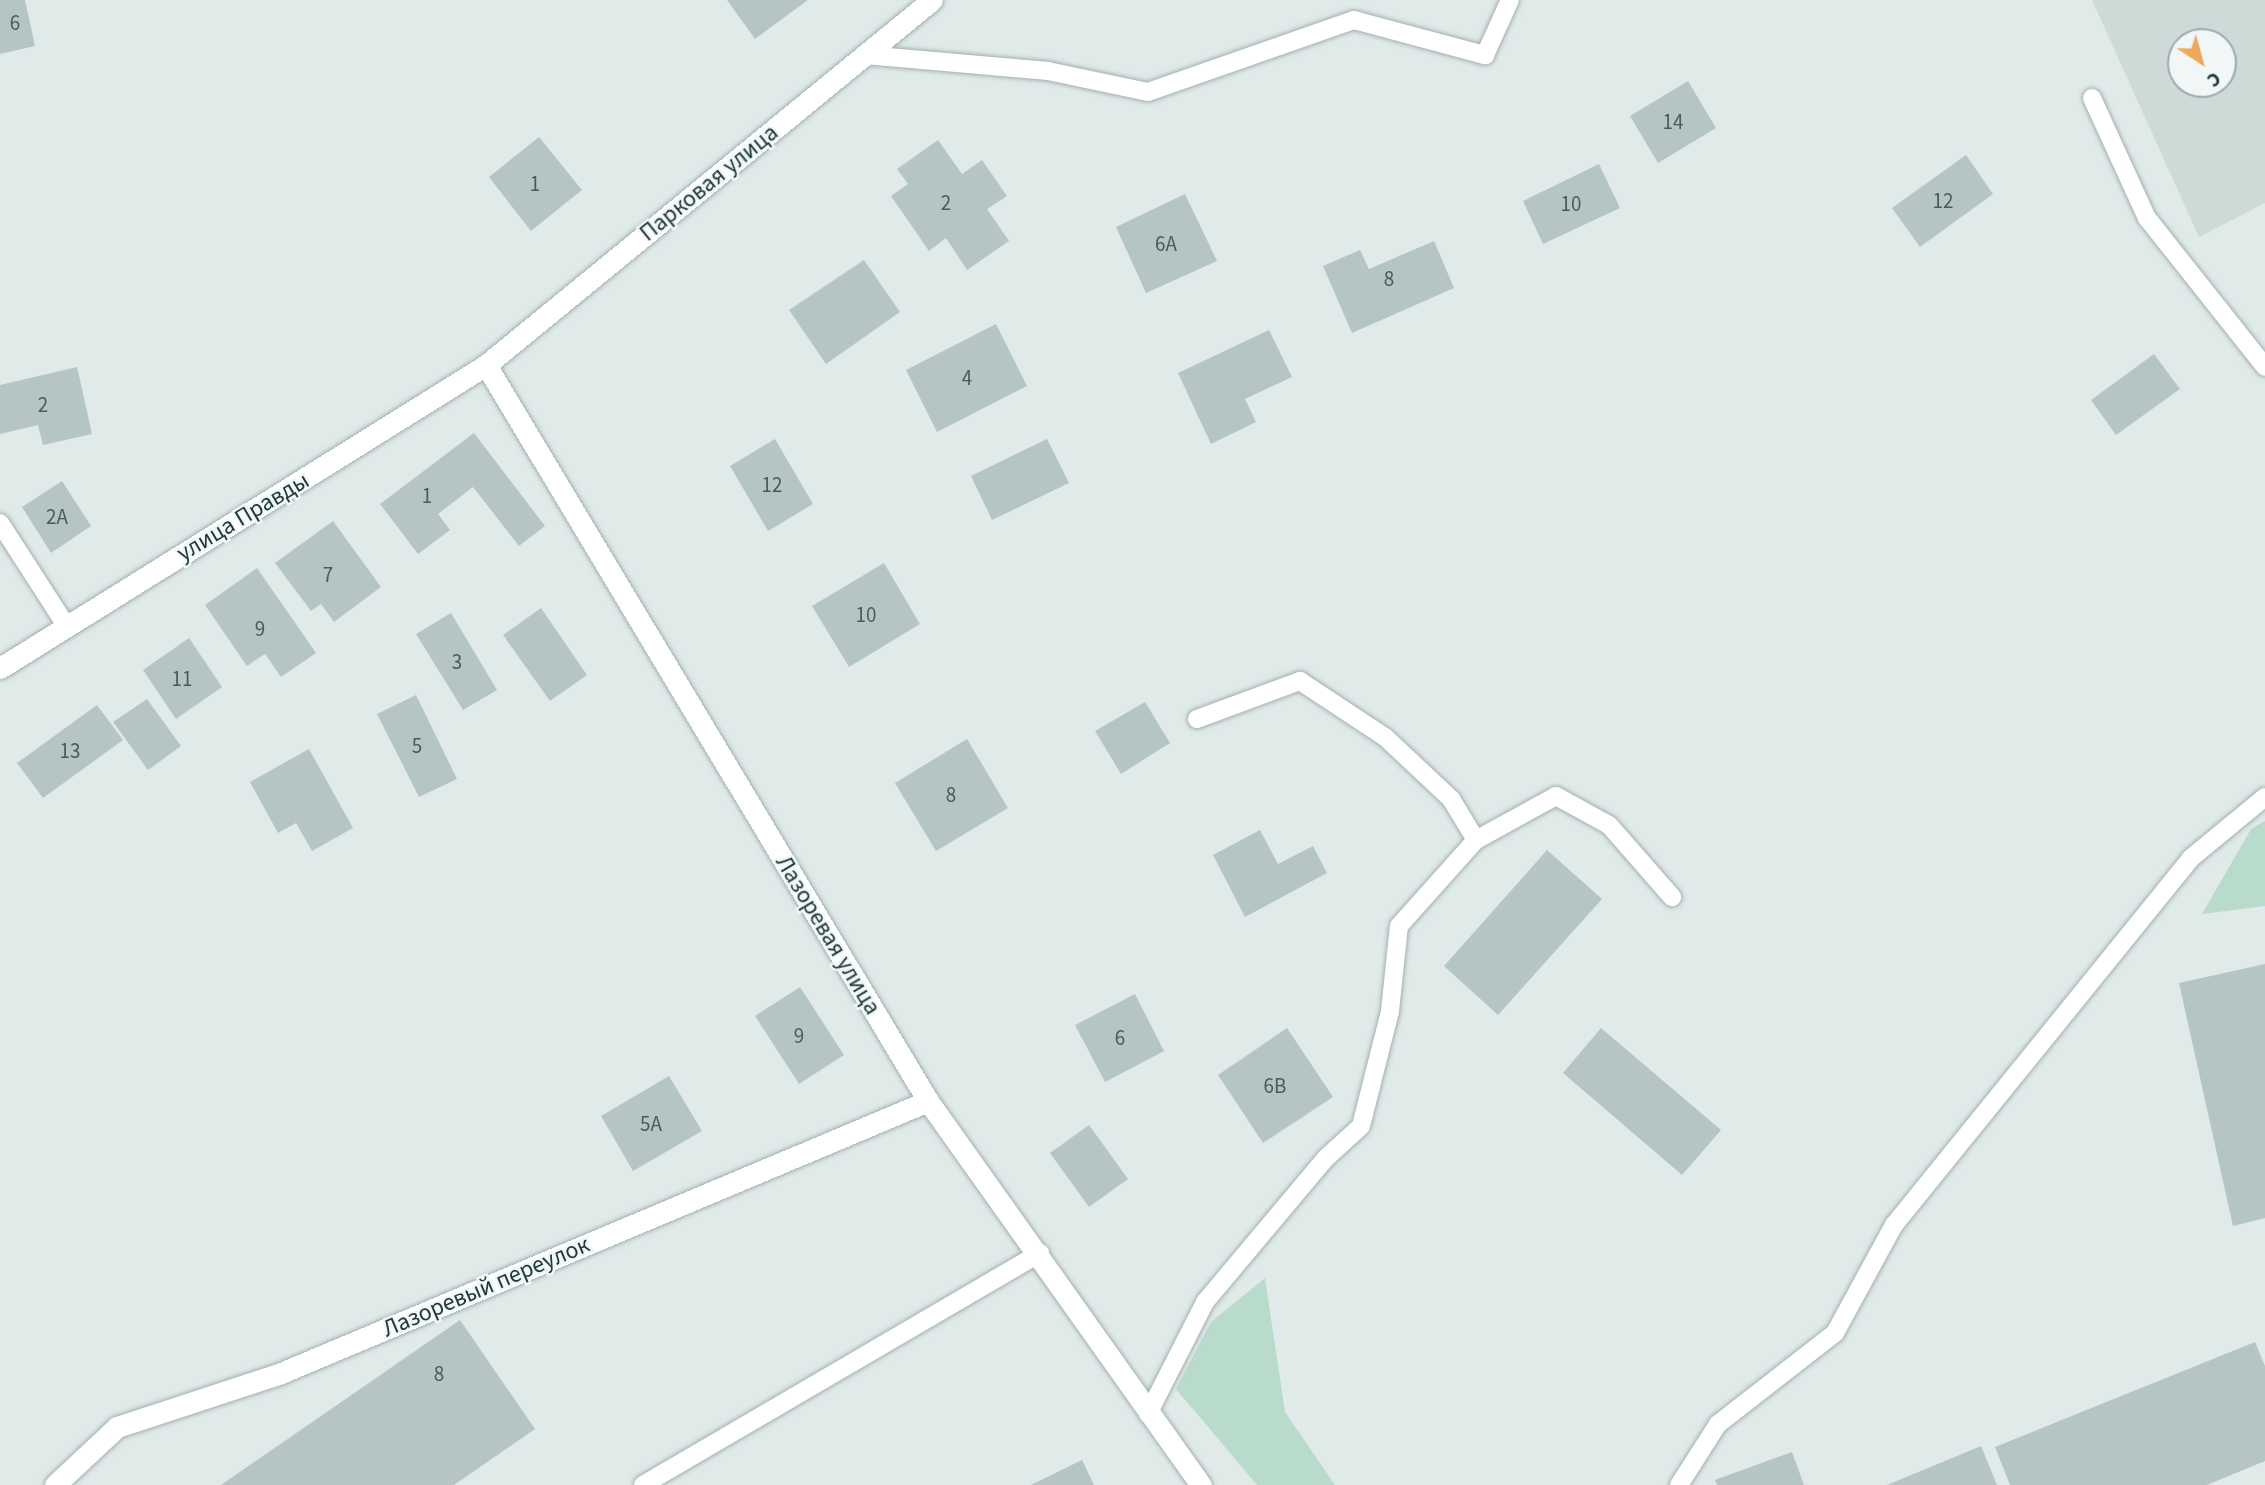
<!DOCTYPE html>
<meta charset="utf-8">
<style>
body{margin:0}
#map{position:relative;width:2265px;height:1485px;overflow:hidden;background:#e0eae9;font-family:"Source Sans 3",sans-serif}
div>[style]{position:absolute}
.built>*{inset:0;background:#cedad8}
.green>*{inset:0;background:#b9dbcc}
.building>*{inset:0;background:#b5c5c3}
.roads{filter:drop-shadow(0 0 2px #a3b1b1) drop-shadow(0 0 2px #a3b1b1)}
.lane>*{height:18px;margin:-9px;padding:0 9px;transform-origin:9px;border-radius:9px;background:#fff}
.street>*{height:21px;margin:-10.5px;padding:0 10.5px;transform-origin:10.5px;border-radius:10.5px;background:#fff}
span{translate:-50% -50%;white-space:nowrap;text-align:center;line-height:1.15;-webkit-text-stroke:5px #f0f7f6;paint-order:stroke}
.number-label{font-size:21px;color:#465c5c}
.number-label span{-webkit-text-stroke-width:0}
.street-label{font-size:24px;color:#21393a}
.north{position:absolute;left:2167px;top:28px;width:70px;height:70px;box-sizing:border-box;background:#f0f7f6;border:2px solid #9dabab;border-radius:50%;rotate:144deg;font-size:19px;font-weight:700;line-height:28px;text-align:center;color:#21393a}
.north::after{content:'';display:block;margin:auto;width:24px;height:32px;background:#eca95c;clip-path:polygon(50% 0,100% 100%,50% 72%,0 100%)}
</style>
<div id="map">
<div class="built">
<div style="clip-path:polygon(evenodd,2092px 0,2265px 0,2265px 203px,2199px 237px,2092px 0,2181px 42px,2223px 42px,2223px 84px,2181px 84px,2181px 42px)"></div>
</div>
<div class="green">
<div style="clip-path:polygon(2265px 821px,2265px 906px,2202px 914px,2251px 829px)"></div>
<div style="clip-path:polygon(1265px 1278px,1285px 1412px,1335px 1485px,1257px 1485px,1176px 1389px,1211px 1322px)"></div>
</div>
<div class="building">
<div style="clip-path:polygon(0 0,25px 0,35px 46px,0 54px)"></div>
<div style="clip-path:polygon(727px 0,808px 0,755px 39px)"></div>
<div style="clip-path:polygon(1688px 81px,1716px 128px,1658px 163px,1630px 116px)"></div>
<div style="clip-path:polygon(539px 137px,582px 190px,531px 231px,489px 177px)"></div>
<div style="clip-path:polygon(938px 140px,962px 174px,982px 160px,1007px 196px,987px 209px,1009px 241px,967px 270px,946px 238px,929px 251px,891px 196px,908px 184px,897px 169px)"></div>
<div style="clip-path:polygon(1966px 155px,1993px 194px,1920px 247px,1892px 208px)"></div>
<div style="clip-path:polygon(1599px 164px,1620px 208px,1543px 244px,1523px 201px)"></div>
<div style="clip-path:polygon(1185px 194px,1217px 261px,1146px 293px,1116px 227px)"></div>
<div style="clip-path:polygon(1434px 241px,1454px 288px,1352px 333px,1323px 266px,1360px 250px,1369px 269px)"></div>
<div style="clip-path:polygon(864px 260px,900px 312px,826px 364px,789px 310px)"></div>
<div style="clip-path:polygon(996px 324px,1027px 386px,937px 432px,906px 370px)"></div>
<div style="clip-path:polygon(1269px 330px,1292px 377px,1245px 399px,1256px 422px,1211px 444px,1178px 373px)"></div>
<div style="clip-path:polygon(2154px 354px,2180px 389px,2116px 435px,2091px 400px)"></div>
<div style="clip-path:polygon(77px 367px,92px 434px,43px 445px,38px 425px,0 434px,0 385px)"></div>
<div style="clip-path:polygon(474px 433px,545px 526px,519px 546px,473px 487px,438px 514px,450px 530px,418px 554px,380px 504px)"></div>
<div style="clip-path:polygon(775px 439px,813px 504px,768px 531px,730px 466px)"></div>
<div style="clip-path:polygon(1047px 439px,1069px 483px,992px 520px,971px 476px)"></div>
<div style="clip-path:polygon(62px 481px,91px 526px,51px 553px,22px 507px)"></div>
<div style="clip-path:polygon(333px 521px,381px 587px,334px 622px,321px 604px,311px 611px,275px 563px)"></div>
<div style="clip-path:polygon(884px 563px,920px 624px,849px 667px,812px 606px)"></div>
<div style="clip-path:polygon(257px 568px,316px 653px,281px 677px,265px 654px,247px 666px,205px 605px)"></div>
<div style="clip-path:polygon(541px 608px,587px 675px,550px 701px,503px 635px)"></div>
<div style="clip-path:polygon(451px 613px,497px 690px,463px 710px,416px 634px)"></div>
<div style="clip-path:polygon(189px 638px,222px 687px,176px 719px,143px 670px)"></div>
<div style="clip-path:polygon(416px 695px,457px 779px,419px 797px,377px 714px)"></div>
<div style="clip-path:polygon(147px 699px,181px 746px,148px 770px,113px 722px)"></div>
<div style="clip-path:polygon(1145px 702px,1170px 743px,1121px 774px,1095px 731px)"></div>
<div style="clip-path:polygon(97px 705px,123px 740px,43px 798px,17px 763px)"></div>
<div style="clip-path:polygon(967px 739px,1008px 808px,936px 851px,895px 783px)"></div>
<div style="clip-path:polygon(309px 749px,353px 828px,312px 851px,296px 823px,278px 833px,250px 782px)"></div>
<div style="clip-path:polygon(1260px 830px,1278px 864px,1313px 846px,1327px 873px,1245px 917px,1213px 855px)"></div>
<div style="clip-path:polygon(1547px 850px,1602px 899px,1498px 1015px,1444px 966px)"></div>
<div style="clip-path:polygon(2265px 964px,2265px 1218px,2233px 1226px,2179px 983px)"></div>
<div style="clip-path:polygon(800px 987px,844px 1055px,799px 1084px,755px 1016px)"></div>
<div style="clip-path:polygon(1135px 994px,1164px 1051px,1105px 1082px,1075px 1025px)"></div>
<div style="clip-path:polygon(1287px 1028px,1333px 1097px,1263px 1143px,1218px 1075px)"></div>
<div style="clip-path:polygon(1601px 1028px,1721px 1130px,1682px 1175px,1563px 1073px)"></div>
<div style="clip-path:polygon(669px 1076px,702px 1131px,633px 1171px,601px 1116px)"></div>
<div style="clip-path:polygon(1089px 1125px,1128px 1179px,1089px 1207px,1050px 1153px)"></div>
<div style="clip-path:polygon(460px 1320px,535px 1429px,454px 1485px,221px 1485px)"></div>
<div style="clip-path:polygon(2255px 1342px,2265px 1366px,2265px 1461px,2207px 1485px,2010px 1485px,1995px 1447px)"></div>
<div style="clip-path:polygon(1981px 1446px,1997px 1485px,1887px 1485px)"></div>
<div style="clip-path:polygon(1792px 1452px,1804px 1485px,1717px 1485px,1715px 1480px)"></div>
<div style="clip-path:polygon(1082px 1460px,1094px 1485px,1031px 1485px)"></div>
</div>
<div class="roads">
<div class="lane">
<div style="left:865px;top:55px;width:184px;rotate:5deg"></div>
<div style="left:1048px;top:71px;width:102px;rotate:11.9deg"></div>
<div style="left:1148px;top:92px;width:218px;rotate:-19.3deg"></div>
<div style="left:1354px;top:20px;width:136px;rotate:15deg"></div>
<div style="left:1485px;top:55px;width:60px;rotate:-65.6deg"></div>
<div style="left:2092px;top:98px;width:132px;rotate:65.4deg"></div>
<div style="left:2147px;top:218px;width:190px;rotate:51.6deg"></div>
<div style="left:0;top:523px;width:120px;rotate:57.2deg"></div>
<div style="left:1197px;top:719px;width:110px;rotate:-20.3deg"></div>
<div style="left:1300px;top:681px;width:102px;rotate:33.4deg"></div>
<div style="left:1385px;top:737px;width:91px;rotate:43.2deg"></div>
<div style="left:1451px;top:799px;width:48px;rotate:58.6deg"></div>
<div style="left:1148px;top:1414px;width:126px;rotate:-63deg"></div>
<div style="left:1205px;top:1302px;width:188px;rotate:-50deg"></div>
<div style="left:1326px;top:1158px;width:47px;rotate:-42.4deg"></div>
<div style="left:1361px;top:1126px;width:119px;rotate:-75.8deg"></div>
<div style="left:1390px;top:1011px;width:85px;rotate:-84deg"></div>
<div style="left:1399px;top:926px;width:115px;rotate:-48.2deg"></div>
<div style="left:1476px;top:840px;width:91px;rotate:-28.8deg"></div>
<div style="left:1556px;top:796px;width:60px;rotate:28.7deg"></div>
<div style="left:1609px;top:825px;width:96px;rotate:48.8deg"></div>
<div style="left:643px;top:1485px;width:460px;rotate:-30.3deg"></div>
<div style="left:1679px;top:1485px;width:72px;rotate:-57.4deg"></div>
<div style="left:1718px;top:1424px;width:148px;rotate:-37.9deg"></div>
<div style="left:1835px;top:1333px;width:123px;rotate:-61.4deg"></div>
<div style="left:1894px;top:1225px;width:472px;rotate:-51deg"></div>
<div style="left:2191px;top:858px;width:96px;rotate:-39.5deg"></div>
</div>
<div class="street">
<div style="left:486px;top:365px;width:859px;rotate:59.01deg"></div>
<div style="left:928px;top:1101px;width:471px;rotate:54.6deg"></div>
<div style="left:0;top:668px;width:573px;rotate:-31.94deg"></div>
<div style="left:486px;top:365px;width:576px;rotate:-39.3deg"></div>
<div style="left:55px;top:1485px;width:85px;rotate:-43.1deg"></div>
<div style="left:117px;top:1427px;width:173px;rotate:-18.2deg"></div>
<div style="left:281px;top:1373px;width:702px;rotate:-22.8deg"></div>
</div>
</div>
<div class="number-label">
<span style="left:15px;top:23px">6</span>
<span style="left:1673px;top:122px">14</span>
<span style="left:535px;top:184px">1</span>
<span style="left:1943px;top:201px">12</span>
<span style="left:946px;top:203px">2</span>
<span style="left:1571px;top:204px">10</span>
<span style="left:1166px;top:244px">6А</span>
<span style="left:1389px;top:279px">8</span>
<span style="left:967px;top:378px">4</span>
<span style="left:43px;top:405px">2</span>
<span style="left:772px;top:485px">12</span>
<span style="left:427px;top:496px">1</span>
<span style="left:57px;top:517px">2А</span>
<span style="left:328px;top:575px">7</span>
<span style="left:866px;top:615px">10</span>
<span style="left:260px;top:629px">9</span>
<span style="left:457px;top:662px">3</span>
<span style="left:182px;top:679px">11</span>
<span style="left:417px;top:746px">5</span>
<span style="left:70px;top:751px">13</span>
<span style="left:951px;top:795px">8</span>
<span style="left:799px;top:1036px">9</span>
<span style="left:1120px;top:1038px">6</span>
<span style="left:1275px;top:1086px">6В</span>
<span style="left:651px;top:1124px">5А</span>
<span style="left:439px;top:1374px">8</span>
</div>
<div class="street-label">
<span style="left:709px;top:183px;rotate:-39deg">Парковая улица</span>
<span style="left:243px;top:517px;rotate:-31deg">улица Правды</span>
<span style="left:828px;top:935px;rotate:59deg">Лазоревая улица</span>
<span style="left:486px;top:1287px;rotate:-23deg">Лазоревый переулок</span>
</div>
<div class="north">С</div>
</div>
